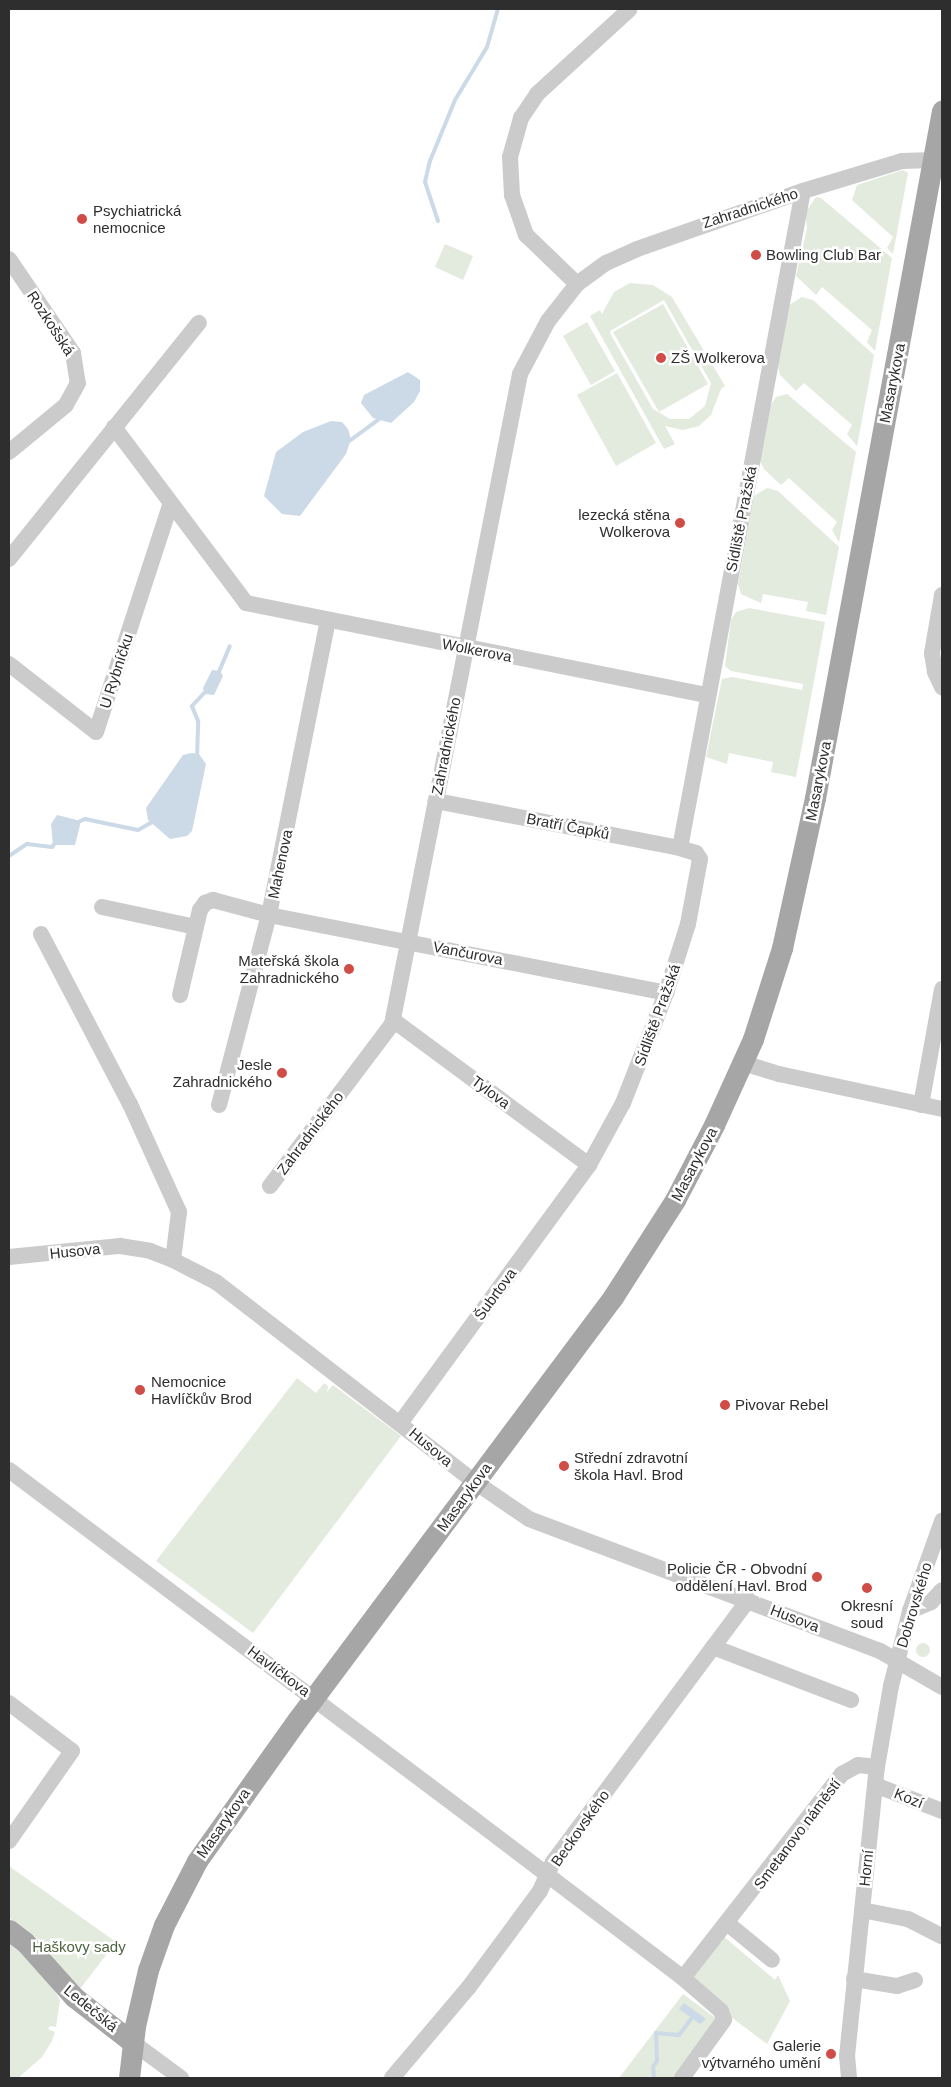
<!DOCTYPE html>
<meta charset="utf-8">
<style>
body{margin:0}
#map{position:relative;width:951px;height:2087px;overflow:hidden;background:#fff;font-family:Arial,sans-serif}
div>[style]{position:absolute}
.green>*{inset:0;background:#e3eade}
.round{border-radius:50%}
.water>*{inset:0;background:#ccdae7}
.stream>*{height:4px;margin:-2px;padding:0 2px;transform-origin:2px;border-radius:2px;background:#ccdae7}
.minor>*{height:16px;margin:-8px;padding:0 8px;transform-origin:8px;border-radius:8px;background:#cbcbcb}
.major>*{height:21px;margin:-10.5px;padding:0 10.5px;transform-origin:10.5px;border-radius:10.5px;background:#a6a6a6}
.dots>*{width:14px;height:14px;translate:-50% -50%;box-sizing:border-box;border:2px solid #fff;border-radius:50%}
span{translate:-50% -50%;white-space:nowrap;text-align:center;line-height:1.15;-webkit-text-stroke:5px #fff;paint-order:stroke}
.street-label{font-size:15px;color:#2e2e2e}
.poi-label{font-size:15px;color:#2e2e2e}
.left{translate:0 -50%;text-align:left}
.right{translate:-100% -50%;text-align:right}
.park-label{font-size:15px;color:#4e6541}
.frame{position:absolute;inset:0;border:10px solid #2e2e2e;pointer-events:none}
</style>
<div id="map">
<div class="green">
<div style="clip-path:polygon(903px 170px,908px 173px,893px 254px,887px 248px,893px 237px,852px 200px,857px 185px)"></div>
<div style="clip-path:polygon(816px 197px,821px 198px,892px 258px,875px 351px,867px 342px,872px 330px,822px 287px,816px 295px,796px 276px,807px 228px,805px 213px)"></div>
<div style="clip-path:polygon(445px 244px,473px 256px,463px 280px,435px 267px)"></div>
<div style="clip-path:polygon(evenodd,630px 283px,653px 285px,672px 297px,725px 386px,721px 389px,711px 415px,699px 426px,683px 430px,665px 426px,675px 444px,664px 449px,590px 316px,600px 310px,602px 314px,614px 292px,630px 283px,664px 300px,711px 383px,705px 406px,689px 419px,670px 419px,653px 409px,611px 335px,610px 331px,664px 300px)"></div>
<div style="clip-path:polygon(802px 297px,813px 300px,874px 355px,857px 446px,847px 434px,852px 425px,804px 383px,796px 391px,780px 375px,778px 366px,789px 305px)"></div>
<div style="clip-path:polygon(663px 304px,708px 384px,659px 412px,613px 332px)"></div>
<div style="clip-path:polygon(587px 322px,615px 371px,591px 385px,563px 336px)"></div>
<div style="clip-path:polygon(617px 373px,656px 443px,616px 466px,577px 395px)"></div>
<div style="clip-path:polygon(787px 394px,856px 452px,839px 542px,832px 530px,837px 522px,789px 478px,781px 485px,764px 469px,760px 461px,771px 405px,776px 397px)"></div>
<div style="clip-path:polygon(767px 488px,778px 491px,839px 547px,826px 615px,806px 611px,808px 602px,763px 594px,761px 603px,741px 594px,738px 584px,754px 496px)"></div>
<div style="clip-path:polygon(749px 608px,825px 622px,796px 777px,771px 772px,773px 762px,729px 753px,727px 764px,706px 757px,722px 679px,732px 677px,802px 690px,803px 684px,731px 671px,725px 666px,731px 620px,736px 612px)"></div>
<div style="clip-path:polygon(297px 1378px,316px 1393px,324px 1383px,328px 1386px,327px 1392px,333px 1385px,401px 1436px,253px 1633px,156px 1561px)"></div>
<div class="round" style="left:916px;top:1643px;width:14px;height:14px"></div>
<div style="clip-path:polygon(9px 1866px,116px 1942px,80px 1989px,36px 1937px,9px 1918px)"></div>
<div style="clip-path:polygon(722px 1935px,775px 1980px,778px 1975px,790px 2001px,767px 2044px,731px 2017px,694px 1978px,695px 1971px)"></div>
<div style="clip-path:polygon(9px 1940px,53px 1988px,60px 2000px,56px 2027px,50px 2026px,48px 2029px,55px 2032px,52px 2041px,42px 2057px,18px 2078px,9px 2078px)"></div>
<div style="clip-path:polygon(683px 1994px,718px 2020px,676px 2078px,619px 2078px)"></div>
</div>
<div class="water">
<div style="clip-path:polygon(408px 372px,420px 380px,420px 391px,414px 402px,391px 423px,373px 418px,361px 403px,364px 395px)"></div>
<div style="clip-path:polygon(331px 421px,342px 422px,348px 429px,351px 439px,346px 454px,300px 516px,282px 514px,264px 496px,276px 452px,303px 432px)"></div>
<div style="clip-path:polygon(212px 670px,220px 671px,223px 676px,214px 695px,205px 694px,203px 688px)"></div>
<div style="clip-path:polygon(191px 753px,199px 754px,206px 764px,192px 831px,187px 836px,170px 839px,148px 820px,146px 808px,183px 755px)"></div>
<div style="clip-path:polygon(57px 815px,81px 821px,75px 845px,53px 845px,51px 824px)"></div>
<div style="clip-path:polygon(684px 2003px,706px 2019px,700px 2024px,679px 2009px)"></div>
</div>
<div class="stream">
<div style="left:438px;top:221px;width:41px;rotate:-108.4deg"></div>
<div style="left:425px;top:182px;width:22px;rotate:-77deg"></div>
<div style="left:430px;top:161px;width:66px;rotate:-67.7deg"></div>
<div style="left:455px;top:100px;width:62px;rotate:-58.9deg"></div>
<div style="left:487px;top:47px;width:40px;rotate:-74deg"></div>
<div style="left:348px;top:442px;width:42px;rotate:-36.3deg"></div>
<div style="left:218px;top:674px;width:30px;rotate:-67deg"></div>
<div style="left:197px;top:757px;width:36px;rotate:-88deg"></div>
<div style="left:198px;top:721px;width:16px;rotate:-112deg"></div>
<div style="left:192px;top:706px;width:22px;rotate:-47deg"></div>
<div style="left:78px;top:822px;width:8px;rotate:-23deg"></div>
<div style="left:85px;top:819px;width:54px;rotate:11.7deg"></div>
<div style="left:138px;top:830px;width:18px;rotate:-29deg"></div>
<div style="left:9px;top:856px;width:22px;rotate:-34deg"></div>
<div style="left:27px;top:844px;width:25px;rotate:7deg"></div>
<div style="left:52px;top:847px;width:5px;rotate:-53deg"></div>
<div style="left:654px;top:2078px;width:11px;rotate:-95deg"></div>
<div style="left:653px;top:2067px;width:7px;rotate:-56deg"></div>
<div style="left:657px;top:2061px;width:28px;rotate:-92deg"></div>
<div style="left:656px;top:2033px;width:23px;rotate:5deg"></div>
<div style="left:679px;top:2035px;width:25px;rotate:-53deg"></div>
</div>
<div class="minor">
<div style="left:9px;top:259px;width:114px;rotate:55.8deg"></div>
<div style="left:73px;top:353px;width:30px;rotate:81deg"></div>
<div style="left:78px;top:383px;width:25px;rotate:119deg"></div>
<div style="left:66px;top:405px;width:74px;rotate:140.5deg"></div>
<div style="left:577px;top:284px;width:71px;rotate:-136.1deg"></div>
<div style="left:526px;top:235px;width:42px;rotate:-109.3deg"></div>
<div style="left:512px;top:195px;width:38px;rotate:-93deg"></div>
<div style="left:510px;top:157px;width:41px;rotate:-74.2deg"></div>
<div style="left:521px;top:118px;width:29px;rotate:-56deg"></div>
<div style="left:537px;top:94px;width:125px;rotate:-42.4deg"></div>
<div style="left:114px;top:427px;width:220px;rotate:53.1deg"></div>
<div style="left:246px;top:603px;width:471px;rotate:11.3deg"></div>
<div style="left:9px;top:559px;width:303px;rotate:-51.2deg"></div>
<div style="left:942px;top:595px;width:59px;rotate:99.8deg"></div>
<div style="left:932px;top:653px;width:19px;rotate:81deg"></div>
<div style="left:935px;top:672px;width:17px;rotate:65deg"></div>
<div style="left:9px;top:664px;width:110px;rotate:38deg"></div>
<div style="left:96px;top:732px;width:239px;rotate:-71.9deg"></div>
<div style="left:680px;top:848px;width:668px;rotate:-79.4deg"></div>
<div style="left:102px;top:907px;width:96px;rotate:12deg"></div>
<div style="left:41px;top:934px;width:192px;rotate:62.4deg"></div>
<div style="left:130px;top:1104px;width:119px;rotate:65.6deg"></div>
<div style="left:179px;top:1212px;width:48px;rotate:97.1deg"></div>
<div style="left:180px;top:995px;width:87px;rotate:-76.8deg"></div>
<div style="left:200px;top:910px;width:9px;rotate:-54deg"></div>
<div style="left:205px;top:903px;width:9px;rotate:-21deg"></div>
<div style="left:213px;top:900px;width:58px;rotate:15deg"></div>
<div style="left:269px;top:915px;width:405px;rotate:11.1deg"></div>
<div style="left:393px;top:1020px;width:244px;rotate:36.5deg"></div>
<div style="left:743px;top:1063px;width:38px;rotate:17deg"></div>
<div style="left:779px;top:1074px;width:167px;rotate:12.1deg"></div>
<div style="left:219px;top:1105px;width:196px;rotate:-75.3deg"></div>
<div style="left:269px;top:915px;width:301px;rotate:-78.7deg"></div>
<div style="left:921px;top:1105px;width:118px;rotate:-79.7deg"></div>
<div style="left:270px;top:1186px;width:203px;rotate:-53deg"></div>
<div style="left:392px;top:1024px;width:662px;rotate:-78.86deg"></div>
<div style="left:520px;top:374px;width:60px;rotate:-62.2deg"></div>
<div style="left:548px;top:321px;width:47px;rotate:-51.9deg"></div>
<div style="left:577px;top:284px;width:36px;rotate:-36deg"></div>
<div style="left:606px;top:263px;width:34px;rotate:-24deg"></div>
<div style="left:637px;top:249px;width:176px;rotate:-19.3deg"></div>
<div style="left:803px;top:191px;width:103px;rotate:-16.9deg"></div>
<div style="left:902px;top:161px;width:31px;rotate:-2deg"></div>
<div style="left:9px;top:1257px;width:112px;rotate:-5.7deg"></div>
<div style="left:120px;top:1246px;width:30px;rotate:9deg"></div>
<div style="left:150px;top:1251px;width:25px;rotate:21deg"></div>
<div style="left:173px;top:1260px;width:48px;rotate:27.1deg"></div>
<div style="left:216px;top:1282px;width:327px;rotate:37.7deg"></div>
<div style="left:475px;top:1482px;width:65px;rotate:34.4deg"></div>
<div style="left:529px;top:1519px;width:375px;rotate:20.6deg"></div>
<div style="left:880px;top:1651px;width:72px;rotate:30.1deg"></div>
<div style="left:401px;top:1422px;width:318px;rotate:-53.8deg"></div>
<div style="left:589px;top:1165px;width:71px;rotate:-61.3deg"></div>
<div style="left:623px;top:1103px;width:118px;rotate:-68.6deg"></div>
<div style="left:666px;top:993px;width:72px;rotate:-72.3deg"></div>
<div style="left:688px;top:924px;width:66px;rotate:-79.5deg"></div>
<div style="left:700px;top:859px;width:7px;rotate:-124deg"></div>
<div style="left:696px;top:853px;width:17px;rotate:-163deg"></div>
<div style="left:680px;top:848px;width:249px;rotate:-169.1deg"></div>
<div style="left:9px;top:1470px;width:583px;rotate:36.91deg"></div>
<div style="left:475px;top:1820px;width:261px;rotate:37.2deg"></div>
<div style="left:683px;top:1978px;width:50px;rotate:41deg"></div>
<div style="left:721px;top:2011px;width:9px;rotate:72deg"></div>
<div style="left:724px;top:2020px;width:72px;rotate:125.9deg"></div>
<div style="left:910px;top:1611px;width:23px;rotate:-23deg"></div>
<div style="left:931px;top:1602px;width:16px;rotate:-47deg"></div>
<div style="left:713px;top:1647px;width:148px;rotate:21deg"></div>
<div style="left:9px;top:1703px;width:79px;rotate:37.3deg"></div>
<div style="left:72px;top:1751px;width:110px;rotate:125deg"></div>
<div style="left:875px;top:1785px;width:72px;rotate:21.2deg"></div>
<div style="left:862px;top:1910px;width:47px;rotate:11.1deg"></div>
<div style="left:908px;top:1919px;width:38px;rotate:27deg"></div>
<div style="left:727px;top:1923px;width:58px;rotate:39.4deg"></div>
<div style="left:683px;top:1978px;width:259px;rotate:-52.1deg"></div>
<div style="left:842px;top:1774px;width:18px;rotate:-29deg"></div>
<div style="left:858px;top:1765px;width:19px;rotate:6deg"></div>
<div style="left:854px;top:1979px;width:44px;rotate:9.2deg"></div>
<div style="left:897px;top:1986px;width:19px;rotate:-18deg"></div>
<div style="left:132px;top:2042px;width:61px;rotate:36.3deg"></div>
<div style="left:392px;top:2078px;width:119px;rotate:-49.8deg"></div>
<div style="left:469px;top:1987px;width:119px;rotate:-53.5deg"></div>
<div style="left:540px;top:1891px;width:32px;rotate:-66deg"></div>
<div style="left:553px;top:1862px;width:327px;rotate:-53.3deg"></div>
<div style="left:849px;top:2078px;width:22px;rotate:-95deg"></div>
<div style="left:847px;top:2056px;width:291px;rotate:-84.1deg"></div>
<div style="left:877px;top:1767px;width:82px;rotate:-80.2deg"></div>
<div style="left:891px;top:1686px;width:77px;rotate:-75.8deg"></div>
<div style="left:910px;top:1611px;width:96px;rotate:-70.4deg"></div>
</div>
<div class="major">
<div style="left:9px;top:1930px;width:20px;rotate:37deg"></div>
<div style="left:25px;top:1942px;width:74px;rotate:48.3deg"></div>
<div style="left:74px;top:1997px;width:73px;rotate:37.8deg"></div>
<div style="left:129px;top:2078px;width:52px;rotate:-83.4deg"></div>
<div style="left:135px;top:2026px;width:57px;rotate:-76.9deg"></div>
<div style="left:148px;top:1970px;width:48px;rotate:-70.4deg"></div>
<div style="left:164px;top:1925px;width:72px;rotate:-62.7deg"></div>
<div style="left:197px;top:1861px;width:174px;rotate:-54.6deg"></div>
<div style="left:298px;top:1719px;width:527px;rotate:-53.26deg"></div>
<div style="left:613px;top:1297px;width:115px;rotate:-57.4deg"></div>
<div style="left:675px;top:1200px;width:85px;rotate:-62.5deg"></div>
<div style="left:714px;top:1125px;width:94px;rotate:-65.6deg"></div>
<div style="left:753px;top:1039px;width:96px;rotate:-72.3deg"></div>
<div style="left:782px;top:948px;width:154px;rotate:-77.6deg"></div>
<div style="left:815px;top:798px;width:699px;rotate:-79.53deg"></div>
</div>
<div class="dots">
<div style="left:82px;top:219px;background:#cf4c47"></div>
<div style="left:756px;top:255px;background:#cf4c47"></div>
<div style="left:661px;top:358px;background:#cf4c47"></div>
<div style="left:680px;top:523px;background:#cf4c47"></div>
<div style="left:349px;top:969px;background:#cf4c47"></div>
<div style="left:282px;top:1073px;background:#cf4c47"></div>
<div style="left:140px;top:1390px;background:#cf4c47"></div>
<div style="left:725px;top:1405px;background:#cf4c47"></div>
<div style="left:564px;top:1466px;background:#cf4c47"></div>
<div style="left:817px;top:1577px;background:#cf4c47"></div>
<div style="left:867px;top:1588px;background:#cf4c47"></div>
<div style="left:831px;top:2054px;background:#cf4c47"></div>
</div>
<div class="street-label">
<span style="left:750px;top:208px;rotate:-18deg">Zahradnického</span>
<span style="left:51px;top:323px;rotate:57deg">Rozkošská</span>
<span style="left:892px;top:383px;rotate:-79deg">Masarykova</span>
<span style="left:741px;top:519px;rotate:-79deg">Sídliště Pražská</span>
<span style="left:477px;top:650px;rotate:11deg">Wolkerova</span>
<span style="left:116px;top:671px;rotate:-72deg">U Rybníčku</span>
<span style="left:446px;top:746px;rotate:-79deg">Zahradnického</span>
<span style="left:818px;top:781px;rotate:-79deg">Masarykova</span>
<span style="left:568px;top:826px;rotate:11deg">Bratří Čapků</span>
<span style="left:280px;top:864px;rotate:-78deg">Mahenova</span>
<span style="left:468px;top:953px;rotate:11deg">Vančurova</span>
<span style="left:657px;top:1015px;rotate:-70deg">Sídliště Pražská</span>
<span style="left:491px;top:1092px;rotate:37deg">Tylova</span>
<span style="left:310px;top:1133px;rotate:-53deg">Zahradnického</span>
<span style="left:694px;top:1164px;rotate:-62deg">Masarykova</span>
<span style="left:75px;top:1251px;rotate:-6deg">Husova</span>
<span style="left:495px;top:1294px;rotate:-54deg">Šubrtova</span>
<span style="left:431px;top:1447px;rotate:40deg">Husova</span>
<span style="left:464px;top:1497px;rotate:-54deg">Masarykova</span>
<span style="left:914px;top:1605px;rotate:-73deg">Dobrovského</span>
<span style="left:795px;top:1618px;rotate:21deg">Husova</span>
<span style="left:279px;top:1671px;rotate:37deg">Havlíčkova</span>
<span style="left:909px;top:1798px;rotate:22deg">Kozí</span>
<span style="left:223px;top:1823px;rotate:-55deg">Masarykova</span>
<span style="left:580px;top:1828px;rotate:-55deg">Beckovského</span>
<span style="left:797px;top:1834px;rotate:-53deg">Smetanovo náměstí</span>
<span style="left:866px;top:1868px;rotate:-84deg">Horní</span>
<span style="left:91px;top:2008px;rotate:39deg">Ledečská</span>
</div>
<div class="poi-label">
<span class="left" style="left:93px;top:219px">Psychiatrická<br>nemocnice</span>
<span class="left" style="left:766px;top:255px">Bowling Club Bar</span>
<span class="left" style="left:671px;top:358px">ZŠ Wolkerova</span>
<span class="right" style="left:670px;top:523px">lezecká stěna<br>Wolkerova</span>
<span class="right" style="left:339px;top:969px">Mateřská škola<br>Zahradnického</span>
<span class="right" style="left:272px;top:1073px">Jesle<br>Zahradnického</span>
<span class="left" style="left:151px;top:1390px">Nemocnice<br>Havlíčkův Brod</span>
<span class="left" style="left:735px;top:1405px">Pivovar Rebel</span>
<span class="left" style="left:574px;top:1466px">Střední zdravotní<br>škola Havl. Brod</span>
<span class="right" style="left:807px;top:1577px">Policie ČR - Obvodní<br>oddělení Havl. Brod</span>
<span style="left:867px;top:1614px">Okresní<br>soud</span>
<span class="right" style="left:821px;top:2054px">Galerie<br>výtvarného umění</span>
</div>
<div class="park-label">
<span style="left:79px;top:1947px">Haškovy sady</span>
</div>
<div class="frame"></div>
</div>
